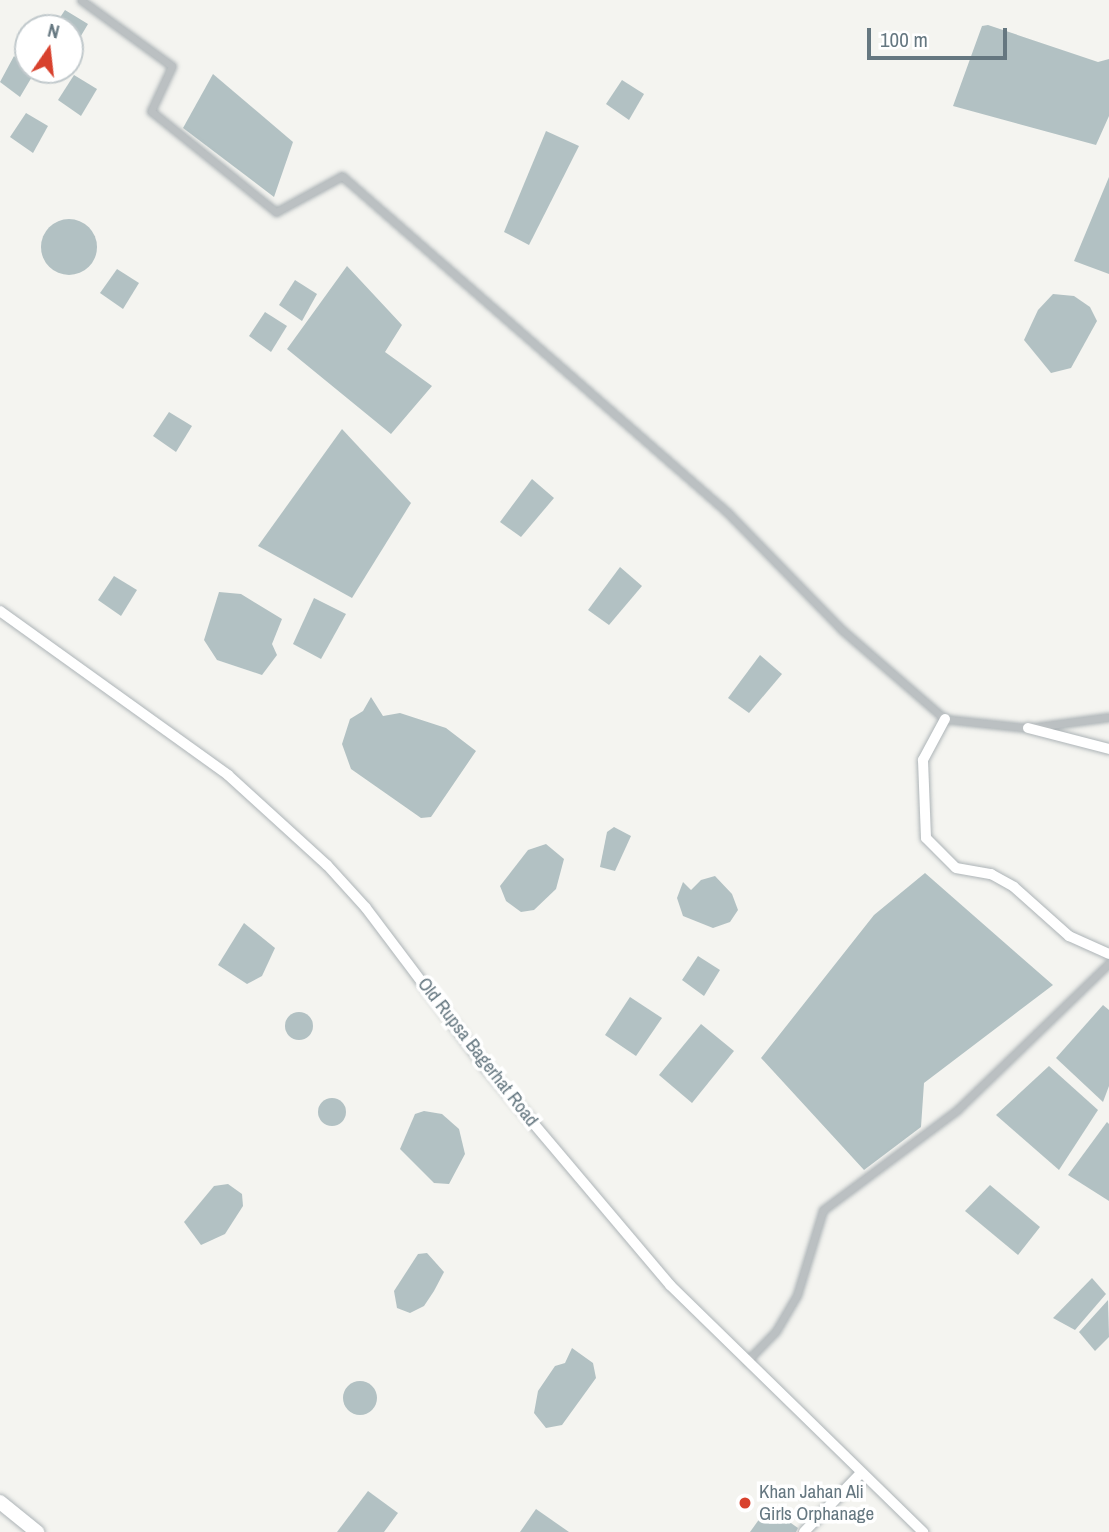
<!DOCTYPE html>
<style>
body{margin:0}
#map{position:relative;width:1109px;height:1532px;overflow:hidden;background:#f4f4f0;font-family:"Archivo Narrow",sans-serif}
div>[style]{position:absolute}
.water>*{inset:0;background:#b2c1c3}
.round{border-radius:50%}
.roads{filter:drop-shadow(0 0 2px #adb4b7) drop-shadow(0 0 2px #adb4b7)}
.street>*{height:7px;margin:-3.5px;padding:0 3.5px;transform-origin:3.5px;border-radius:3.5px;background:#bbc0c2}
.secondary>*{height:10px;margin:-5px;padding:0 5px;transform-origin:5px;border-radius:5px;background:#fff}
.highway>*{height:14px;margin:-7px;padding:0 7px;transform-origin:7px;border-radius:7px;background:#fff}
.dots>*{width:19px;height:19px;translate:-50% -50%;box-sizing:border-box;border:4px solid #fff;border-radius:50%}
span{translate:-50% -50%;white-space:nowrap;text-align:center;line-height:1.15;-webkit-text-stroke:7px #fff;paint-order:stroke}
.street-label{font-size:19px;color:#657780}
.poi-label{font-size:19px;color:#657780}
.left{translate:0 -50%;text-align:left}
.north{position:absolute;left:14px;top:14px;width:70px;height:70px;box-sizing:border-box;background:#fff;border:2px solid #c1c9cc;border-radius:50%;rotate:14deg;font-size:19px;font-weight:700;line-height:28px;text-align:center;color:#657780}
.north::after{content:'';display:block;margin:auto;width:24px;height:32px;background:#d8412d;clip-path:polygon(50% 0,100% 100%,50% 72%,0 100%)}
.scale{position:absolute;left:867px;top:28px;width:140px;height:32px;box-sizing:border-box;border:4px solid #657780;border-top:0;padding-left:9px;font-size:21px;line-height:24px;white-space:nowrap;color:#657780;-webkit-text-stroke:5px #fff;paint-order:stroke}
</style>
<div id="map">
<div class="water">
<div style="clip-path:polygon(65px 10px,88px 24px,72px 51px,70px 28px,53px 28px)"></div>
<div style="clip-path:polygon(988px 25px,1098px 62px,1109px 59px,1109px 116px,1096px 145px,953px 106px,982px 26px)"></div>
<div style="clip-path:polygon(14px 56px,28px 70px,36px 70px,20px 97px,0 82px)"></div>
<div style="clip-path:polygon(213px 74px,293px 142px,274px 197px,183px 128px)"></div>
<div style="clip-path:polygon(74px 75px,97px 89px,81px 116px,58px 100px)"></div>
<div style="clip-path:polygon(622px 80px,644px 94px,629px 120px,606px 104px)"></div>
<div style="clip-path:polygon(26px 113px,48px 126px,33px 153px,10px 137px)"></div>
<div style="clip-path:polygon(546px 131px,579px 146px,529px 245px,504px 232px)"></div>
<div style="clip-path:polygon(1109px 177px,1109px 274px,1074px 261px)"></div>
<div class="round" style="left:41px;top:219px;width:56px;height:56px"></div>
<div style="clip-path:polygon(347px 266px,402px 325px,385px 352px,432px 386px,391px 434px,287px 349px)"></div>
<div style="clip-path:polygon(117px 269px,139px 283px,123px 309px,100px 293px)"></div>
<div style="clip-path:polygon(295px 280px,317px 294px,302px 321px,279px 305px)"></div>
<div style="clip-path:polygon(1053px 294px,1074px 296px,1090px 307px,1097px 321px,1071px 368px,1051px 373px,1024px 340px,1038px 310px)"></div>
<div style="clip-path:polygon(265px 312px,287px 326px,271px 352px,249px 336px)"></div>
<div style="clip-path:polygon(169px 412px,192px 426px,176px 452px,153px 436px)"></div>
<div style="clip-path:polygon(342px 429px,411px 503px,352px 598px,258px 546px)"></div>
<div style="clip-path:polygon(532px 479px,554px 498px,521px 537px,500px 522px)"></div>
<div style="clip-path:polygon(620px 567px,642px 586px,609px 625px,588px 610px)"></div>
<div style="clip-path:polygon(114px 576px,137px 590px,121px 616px,98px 600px)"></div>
<div style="clip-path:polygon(219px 592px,241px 594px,282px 619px,272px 644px,277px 655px,262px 675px,217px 660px,204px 640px)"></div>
<div style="clip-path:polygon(314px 598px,346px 614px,321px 659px,293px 644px)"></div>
<div style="clip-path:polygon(760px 655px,782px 674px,749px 713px,728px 698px)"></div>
<div style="clip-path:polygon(371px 697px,383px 716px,400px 713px,446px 728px,476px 751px,431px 817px,421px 818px,351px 769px,342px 744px,350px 719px,363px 711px)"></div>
<div style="clip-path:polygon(614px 827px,631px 836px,615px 871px,600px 867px,607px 832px)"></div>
<div style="clip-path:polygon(546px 844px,564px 859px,556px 889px,534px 910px,521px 912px,506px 901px,500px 886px,528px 850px)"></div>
<div style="clip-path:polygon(925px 873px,1053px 985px,924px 1083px,921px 1127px,864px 1170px,761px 1058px,874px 915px)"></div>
<div style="clip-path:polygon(715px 876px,732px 894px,738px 910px,730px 922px,713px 928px,683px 916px,677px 898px,683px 882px,691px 890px,701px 880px)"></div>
<div style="clip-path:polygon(244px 923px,275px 948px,262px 976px,247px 984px,218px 965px)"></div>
<div style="clip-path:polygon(698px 956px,720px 970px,704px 996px,682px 980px)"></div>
<div style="clip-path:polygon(630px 997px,662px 1018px,636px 1056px,605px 1035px)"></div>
<div style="clip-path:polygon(1103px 1005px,1109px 1010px,1109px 1086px,1103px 1102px,1056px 1058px)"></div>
<div class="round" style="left:285px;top:1012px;width:28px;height:28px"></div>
<div style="clip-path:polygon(701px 1024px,734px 1051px,692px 1103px,659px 1075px)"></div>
<div style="clip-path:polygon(1049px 1066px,1098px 1110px,1059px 1170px,996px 1115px)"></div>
<div class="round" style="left:318px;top:1098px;width:28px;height:28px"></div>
<div style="clip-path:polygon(424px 1111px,442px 1114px,459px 1129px,465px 1154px,449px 1184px,434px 1183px,400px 1149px,415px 1114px)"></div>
<div style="clip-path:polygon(1107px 1122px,1109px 1124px,1109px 1201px,1068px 1175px)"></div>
<div style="clip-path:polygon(228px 1184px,242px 1194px,243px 1206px,225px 1234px,201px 1245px,184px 1222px,214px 1186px)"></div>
<div style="clip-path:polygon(990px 1185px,1040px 1227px,1018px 1255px,965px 1211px)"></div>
<div style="clip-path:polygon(427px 1253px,444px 1272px,434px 1291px,424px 1306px,410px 1313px,397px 1308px,394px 1291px,418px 1254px)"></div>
<div style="clip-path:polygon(1092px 1278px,1106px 1294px,1075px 1330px,1053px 1318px)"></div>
<div style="clip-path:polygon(1108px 1300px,1109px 1337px,1095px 1351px,1079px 1332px)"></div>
<div style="clip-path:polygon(572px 1348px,593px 1363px,596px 1378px,562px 1425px,546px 1428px,534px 1413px,538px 1391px,555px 1366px,565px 1363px)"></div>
<div class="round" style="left:343px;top:1381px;width:34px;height:34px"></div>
<div style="clip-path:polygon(368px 1491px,398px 1513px,384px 1532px,337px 1532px)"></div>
<div style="clip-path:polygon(768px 1507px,798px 1528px,796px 1532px,750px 1532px)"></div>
<div style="clip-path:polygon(536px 1509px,569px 1532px,520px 1532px)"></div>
</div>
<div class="roads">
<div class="street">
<div style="left:81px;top:0;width:112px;rotate:36deg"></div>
<div style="left:172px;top:66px;width:50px;rotate:115deg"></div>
<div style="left:151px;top:111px;width:161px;rotate:38.9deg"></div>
<div style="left:276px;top:212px;width:75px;rotate:-28.6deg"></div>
<div style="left:342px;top:176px;width:511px;rotate:41.11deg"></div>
<div style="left:727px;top:512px;width:163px;rotate:45.7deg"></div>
<div style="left:841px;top:629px;width:138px;rotate:40.9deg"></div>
<div style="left:945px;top:719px;width:83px;rotate:6.2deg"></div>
<div style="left:1028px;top:728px;width:82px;rotate:-7.7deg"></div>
<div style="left:746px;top:1362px;width:43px;rotate:-45.9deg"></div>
<div style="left:776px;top:1331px;width:42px;rotate:-59.7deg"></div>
<div style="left:797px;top:1295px;width:89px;rotate:-73deg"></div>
<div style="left:823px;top:1210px;width:167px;rotate:-36.7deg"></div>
<div style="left:957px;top:1110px;width:211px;rotate:-44deg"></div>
</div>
<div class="secondary">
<div style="left:0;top:611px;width:281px;rotate:35.7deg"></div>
<div style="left:228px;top:775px;width:134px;rotate:42.3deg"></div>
<div style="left:327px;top:865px;width:58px;rotate:47.8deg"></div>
<div style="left:366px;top:908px;width:198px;rotate:53deg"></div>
<div style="left:485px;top:1066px;width:287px;rotate:49.8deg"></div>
<div style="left:670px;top:1285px;width:354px;rotate:44.3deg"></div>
<div style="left:945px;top:719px;width:47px;rotate:118.2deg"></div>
<div style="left:923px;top:760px;width:78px;rotate:87.8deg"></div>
<div style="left:926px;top:838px;width:42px;rotate:45deg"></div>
<div style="left:956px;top:868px;width:36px;rotate:10deg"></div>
<div style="left:991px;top:874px;width:26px;rotate:29deg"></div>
<div style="left:1014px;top:887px;width:74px;rotate:41.7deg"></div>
<div style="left:1069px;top:936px;width:44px;rotate:24.2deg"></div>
<div style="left:1028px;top:728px;width:84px;rotate:14.5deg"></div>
<div style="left:804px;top:1532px;width:82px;rotate:-46deg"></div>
</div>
<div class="highway">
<div style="left:0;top:1502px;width:48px;rotate:39deg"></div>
</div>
</div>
<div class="dots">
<div style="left:745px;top:1503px;background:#d8412d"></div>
</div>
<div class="street-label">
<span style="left:478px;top:1052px;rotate:52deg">Old Rupsa Bagerhat Road</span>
</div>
<div class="poi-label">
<span class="left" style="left:759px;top:1503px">Khan Jahan Ali<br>Girls Orphanage</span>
</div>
<div class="north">N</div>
<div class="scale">100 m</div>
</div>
